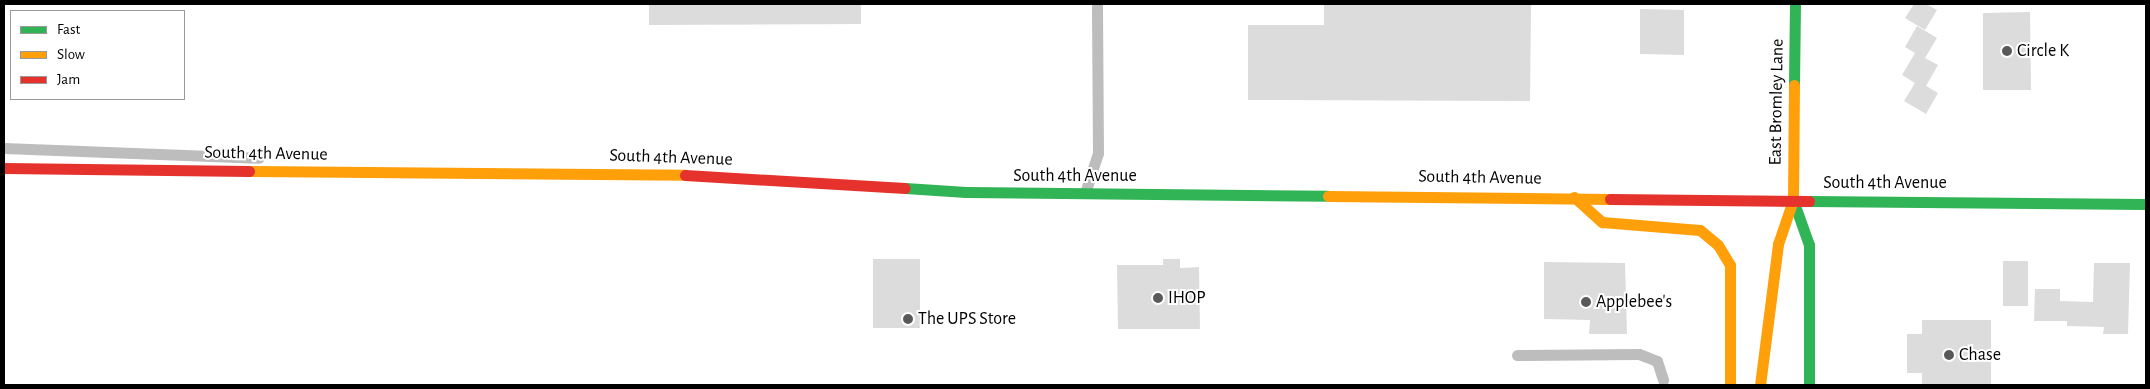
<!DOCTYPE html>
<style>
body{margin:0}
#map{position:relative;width:2150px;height:389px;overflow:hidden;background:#fff;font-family:"Alegreya Sans",sans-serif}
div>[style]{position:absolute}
.building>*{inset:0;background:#dcdcdc}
.lane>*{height:11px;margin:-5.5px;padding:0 5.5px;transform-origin:5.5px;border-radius:5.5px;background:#bdbdbd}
.fast>*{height:11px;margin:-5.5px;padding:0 5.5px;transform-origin:5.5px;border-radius:5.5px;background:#30b455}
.slow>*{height:11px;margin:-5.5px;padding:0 5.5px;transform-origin:5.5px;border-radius:5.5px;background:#ff9f0a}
.jam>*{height:11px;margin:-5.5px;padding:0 5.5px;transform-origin:5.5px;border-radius:5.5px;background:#e5322d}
.dots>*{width:14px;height:14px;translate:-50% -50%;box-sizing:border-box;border:2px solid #fff;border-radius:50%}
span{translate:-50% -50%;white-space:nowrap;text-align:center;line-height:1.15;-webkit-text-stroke:4px #fff;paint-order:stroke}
.poi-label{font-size:18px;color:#000}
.left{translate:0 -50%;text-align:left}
.street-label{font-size:18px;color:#000}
.frame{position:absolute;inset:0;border:5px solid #000;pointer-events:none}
.legend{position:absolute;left:10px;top:10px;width:175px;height:90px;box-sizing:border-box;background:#fff;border:1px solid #999;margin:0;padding:6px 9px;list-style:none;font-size:15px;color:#000}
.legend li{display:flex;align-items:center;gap:10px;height:25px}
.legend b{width:25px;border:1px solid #999}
</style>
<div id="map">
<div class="building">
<div style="clip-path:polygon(649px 4px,861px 4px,861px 24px,649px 25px)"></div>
<div style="clip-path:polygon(1324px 4px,1531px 4px,1530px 101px,1248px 100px,1248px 25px,1324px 25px)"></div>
<div style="clip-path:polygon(1914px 4px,1926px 4px,1937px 10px,1925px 30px,1905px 18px)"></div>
<div style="clip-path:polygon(1640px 9px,1684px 10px,1684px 55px,1640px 54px)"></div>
<div style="clip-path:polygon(2030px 12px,2031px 90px,1983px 90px,1983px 13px)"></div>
<div style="clip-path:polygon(1917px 26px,1937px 38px,1925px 58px,1938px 65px,1926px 86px,1938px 93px,1926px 114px,1904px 101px,1915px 83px,1902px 75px,1915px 53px,1905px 47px)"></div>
<div style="clip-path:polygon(873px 259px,920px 259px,920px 328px,873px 328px)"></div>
<div style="clip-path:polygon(1163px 259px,1180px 259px,1180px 268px,1199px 267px,1200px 329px,1118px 329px,1117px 265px,1163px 265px)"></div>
<div style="clip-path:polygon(2003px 261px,2028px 261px,2028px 306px,2003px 306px)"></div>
<div style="clip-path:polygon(1544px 262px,1625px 263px,1627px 334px,1589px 334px,1590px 320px,1544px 319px)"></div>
<div style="clip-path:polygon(2094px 263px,2130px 263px,2128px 334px,2103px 334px,2104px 327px,2067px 326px,2067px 321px,2034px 321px,2035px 289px,2060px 289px,2060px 301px,2093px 302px)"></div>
<div style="clip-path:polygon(1922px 320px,1991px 320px,1991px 384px,1922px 384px,1922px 373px,1907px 373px,1907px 334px,1922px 334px)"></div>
</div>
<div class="lane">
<div style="left:4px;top:148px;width:255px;rotate:2.2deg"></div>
<div style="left:1085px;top:193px;width:42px;rotate:-72deg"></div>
<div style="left:1098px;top:153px;width:149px;rotate:-90.4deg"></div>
<div style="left:1517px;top:355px;width:122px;rotate:-0.5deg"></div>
<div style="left:1639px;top:354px;width:19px;rotate:21deg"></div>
<div style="left:1657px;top:361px;width:20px;rotate:72deg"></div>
</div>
<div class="fast">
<div style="left:1794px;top:85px;width:81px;rotate:-89.3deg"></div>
<div style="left:905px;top:188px;width:61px;rotate:3.8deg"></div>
<div style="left:966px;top:192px;width:362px;rotate:0.6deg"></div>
<div style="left:1793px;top:200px;width:48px;rotate:70.4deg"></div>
<div style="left:1809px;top:245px;width:140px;rotate:90deg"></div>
<div style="left:1809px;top:201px;width:337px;rotate:0.5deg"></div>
</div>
<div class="slow">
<div style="left:249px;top:171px;width:436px;rotate:0.5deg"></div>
<div style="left:1328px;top:196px;width:282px;rotate:0.6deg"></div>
<div style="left:1574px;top:197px;width:38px;rotate:42deg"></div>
<div style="left:1602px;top:222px;width:98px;rotate:4.7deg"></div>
<div style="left:1700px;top:230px;width:23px;rotate:40deg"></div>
<div style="left:1718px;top:245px;width:23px;rotate:59deg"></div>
<div style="left:1730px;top:265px;width:120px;rotate:90deg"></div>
<div style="left:1760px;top:385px;width:142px;rotate:-82.7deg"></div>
<div style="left:1778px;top:244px;width:46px;rotate:-71.2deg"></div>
<div style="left:1793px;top:200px;width:115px;rotate:-89.5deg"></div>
</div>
<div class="jam">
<div style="left:4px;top:168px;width:245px;rotate:0.7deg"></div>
<div style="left:685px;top:175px;width:220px;rotate:3.4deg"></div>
<div style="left:1610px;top:199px;width:199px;rotate:0.6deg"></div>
</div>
<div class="dots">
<div style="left:2007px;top:51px;background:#595959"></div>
<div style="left:1158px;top:298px;background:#595959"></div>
<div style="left:1586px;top:302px;background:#595959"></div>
<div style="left:908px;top:319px;background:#595959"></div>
<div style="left:1949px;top:355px;background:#595959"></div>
</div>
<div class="poi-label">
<span class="left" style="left:2017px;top:51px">Circle K</span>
<span class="left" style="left:1168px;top:298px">IHOP</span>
<span class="left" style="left:1596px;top:302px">Applebee's</span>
<span class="left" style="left:918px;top:319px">The UPS Store</span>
<span class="left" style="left:1959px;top:355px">Chase</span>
</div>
<div class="street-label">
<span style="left:1777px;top:102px;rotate:-89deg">East Bromley Lane</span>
<span style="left:266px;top:154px;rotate:1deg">South 4th Avenue</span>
<span style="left:671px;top:158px;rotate:2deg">South 4th Avenue</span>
<span style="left:1075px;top:176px">South 4th Avenue</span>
<span style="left:1480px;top:178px;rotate:1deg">South 4th Avenue</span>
<span style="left:1885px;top:183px">South 4th Avenue</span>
</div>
<div class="frame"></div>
<ul class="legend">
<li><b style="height:6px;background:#30b455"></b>Fast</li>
<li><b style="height:6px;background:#ff9f0a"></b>Slow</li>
<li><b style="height:6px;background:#e5322d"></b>Jam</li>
</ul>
</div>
